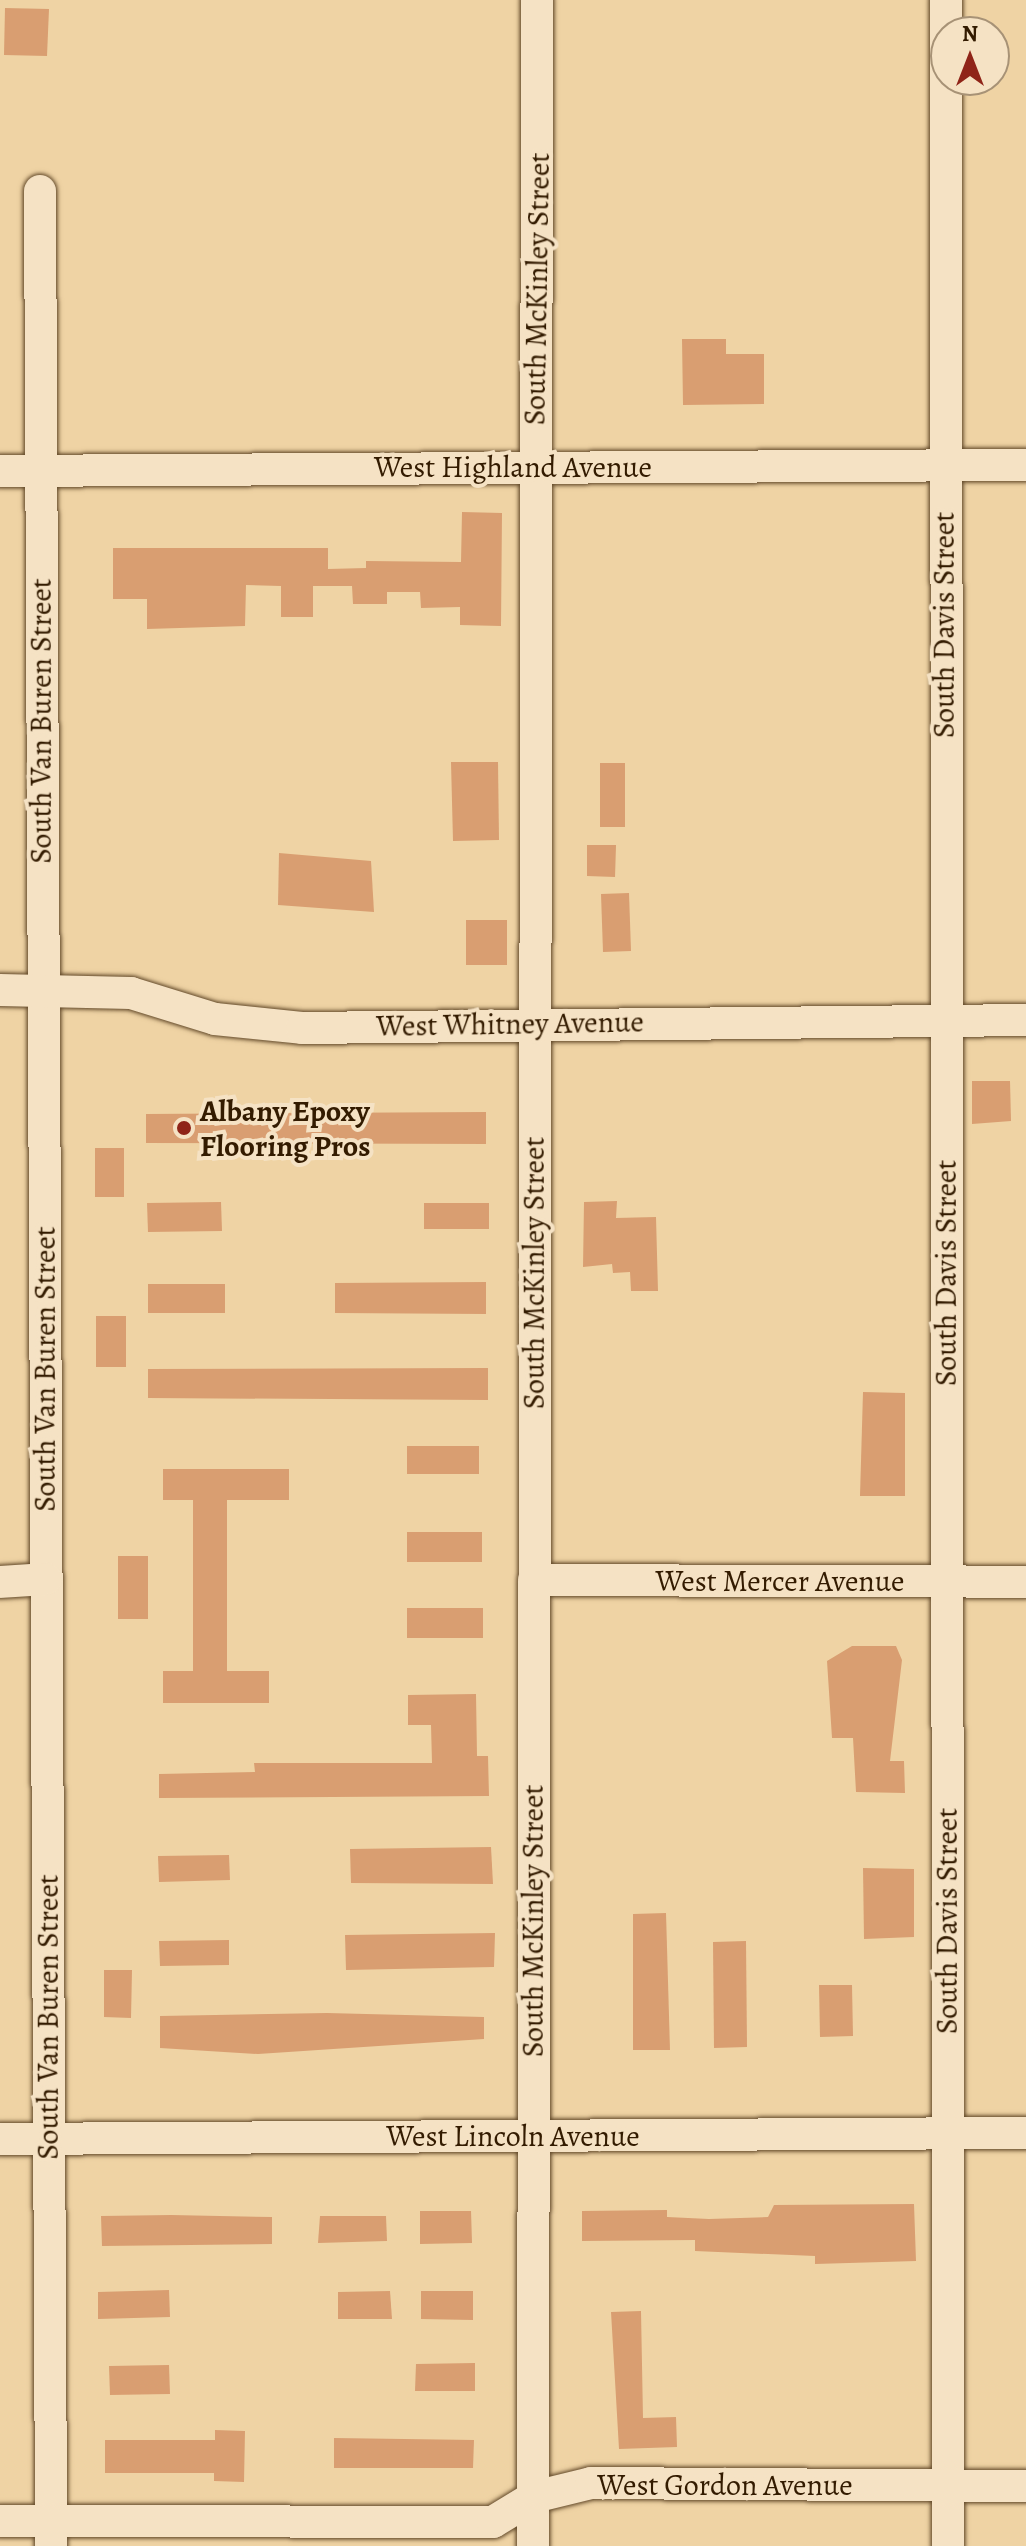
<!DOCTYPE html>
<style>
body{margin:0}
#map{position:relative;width:1026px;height:2546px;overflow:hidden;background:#efd3a4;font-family:Alegreya,serif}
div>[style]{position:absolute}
.building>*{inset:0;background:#d99e71}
.roads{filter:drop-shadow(0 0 2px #624929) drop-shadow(0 0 2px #624929)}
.minor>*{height:32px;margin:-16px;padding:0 16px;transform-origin:16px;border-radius:16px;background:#f5e2c4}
.dots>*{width:22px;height:22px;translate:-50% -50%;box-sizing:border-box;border:4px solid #f5e2c4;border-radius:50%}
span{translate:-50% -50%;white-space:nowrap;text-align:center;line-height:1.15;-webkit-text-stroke:8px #f5e2c4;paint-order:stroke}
.street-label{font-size:30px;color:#331b00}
.poi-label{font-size:30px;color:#331b00;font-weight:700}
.left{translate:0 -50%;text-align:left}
.north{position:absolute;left:930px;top:16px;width:80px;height:80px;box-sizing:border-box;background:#f5e2c4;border:2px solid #a79276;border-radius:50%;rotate:0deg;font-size:22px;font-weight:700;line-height:32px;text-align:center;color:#331b00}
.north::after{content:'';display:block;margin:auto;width:28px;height:36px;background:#8f2418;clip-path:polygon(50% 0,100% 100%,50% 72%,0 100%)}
</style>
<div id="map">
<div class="building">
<div style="clip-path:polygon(5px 8px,49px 9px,47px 56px,4px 55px)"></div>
<div style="clip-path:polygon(682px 339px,726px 339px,726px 354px,764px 354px,764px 404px,683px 405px)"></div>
<div style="clip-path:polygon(462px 512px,502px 513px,501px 626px,460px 625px,460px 607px,421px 608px,420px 592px,387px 592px,387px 604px,353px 604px,352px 586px,313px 586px,313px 617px,281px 617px,281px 586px,246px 585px,245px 626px,147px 629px,147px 599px,113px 599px,113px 548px,328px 548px,328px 569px,366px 568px,366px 561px,461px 562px)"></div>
<div style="clip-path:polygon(451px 762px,498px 762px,499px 840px,453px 841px)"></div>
<div style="clip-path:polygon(600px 763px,625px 763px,625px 827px,600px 827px)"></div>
<div style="clip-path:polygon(587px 845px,616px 845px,615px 877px,587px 876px)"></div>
<div style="clip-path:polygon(279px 853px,371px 861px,374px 912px,278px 905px)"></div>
<div style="clip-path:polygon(629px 893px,631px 951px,603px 952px,601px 894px)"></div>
<div style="clip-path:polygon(466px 920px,507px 920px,507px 965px,466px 965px)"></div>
<div style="clip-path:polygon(972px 1081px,1010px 1081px,1011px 1121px,972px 1124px)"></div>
<div style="clip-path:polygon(486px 1112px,486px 1144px,146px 1143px,146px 1114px)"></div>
<div style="clip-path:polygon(95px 1148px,124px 1148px,124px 1197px,95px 1197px)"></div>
<div style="clip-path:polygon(617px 1201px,616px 1218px,656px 1217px,658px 1291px,631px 1291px,630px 1272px,613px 1273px,612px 1264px,583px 1267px,584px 1202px)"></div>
<div style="clip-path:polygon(221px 1202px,222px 1231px,148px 1232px,147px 1203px)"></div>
<div style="clip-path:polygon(424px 1203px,489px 1203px,489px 1229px,424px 1229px)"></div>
<div style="clip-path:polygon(486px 1282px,486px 1314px,335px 1313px,335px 1283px)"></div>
<div style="clip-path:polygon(148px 1284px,225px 1284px,225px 1313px,148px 1313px)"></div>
<div style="clip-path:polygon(96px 1316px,126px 1316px,126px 1367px,96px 1367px)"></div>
<div style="clip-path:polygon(488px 1368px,488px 1400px,148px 1398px,148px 1369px)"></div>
<div style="clip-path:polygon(863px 1392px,905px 1393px,905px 1496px,860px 1496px)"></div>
<div style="clip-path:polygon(407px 1446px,479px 1446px,479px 1474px,407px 1474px)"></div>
<div style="clip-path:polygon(163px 1469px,289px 1469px,289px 1500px,227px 1500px,227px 1671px,269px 1671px,269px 1703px,163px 1703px,163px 1671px,193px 1671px,193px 1500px,163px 1500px)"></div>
<div style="clip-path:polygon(407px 1532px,482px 1532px,482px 1562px,407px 1562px)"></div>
<div style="clip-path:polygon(118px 1556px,148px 1556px,148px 1619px,118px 1619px)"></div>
<div style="clip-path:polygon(407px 1608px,483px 1608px,483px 1638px,407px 1638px)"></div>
<div style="clip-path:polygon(852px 1646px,896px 1646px,902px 1660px,890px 1761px,904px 1761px,905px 1793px,856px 1792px,853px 1738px,832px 1738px,827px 1661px)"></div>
<div style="clip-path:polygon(476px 1694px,477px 1756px,488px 1756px,489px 1796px,159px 1798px,159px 1774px,255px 1772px,254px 1763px,432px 1763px,431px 1725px,408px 1725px,408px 1695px)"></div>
<div style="clip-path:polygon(491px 1847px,493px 1884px,351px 1883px,350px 1849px)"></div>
<div style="clip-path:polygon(229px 1855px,230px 1880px,159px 1882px,158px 1856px)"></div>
<div style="clip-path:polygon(863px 1868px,914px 1869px,914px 1937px,864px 1939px)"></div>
<div style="clip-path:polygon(666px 1913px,670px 2050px,633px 2050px,633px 1914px)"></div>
<div style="clip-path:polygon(495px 1933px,494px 1967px,346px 1970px,345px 1935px)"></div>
<div style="clip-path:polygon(229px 1940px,229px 1965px,160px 1966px,159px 1941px)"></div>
<div style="clip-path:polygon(746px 1941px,747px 2047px,714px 2048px,713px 1942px)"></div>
<div style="clip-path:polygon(104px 1970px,132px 1970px,131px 2018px,104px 2017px)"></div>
<div style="clip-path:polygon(819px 1985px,852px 1985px,853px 2036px,820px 2037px)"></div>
<div style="clip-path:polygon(327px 2013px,484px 2017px,484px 2039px,258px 2054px,160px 2048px,160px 2016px)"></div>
<div style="clip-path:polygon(914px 2204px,916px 2261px,815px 2264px,815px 2256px,695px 2251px,695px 2240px,582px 2241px,582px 2211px,667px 2210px,667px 2217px,709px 2219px,768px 2217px,774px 2205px)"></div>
<div style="clip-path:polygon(420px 2211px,471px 2211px,472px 2243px,420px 2244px)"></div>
<div style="clip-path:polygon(171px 2215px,272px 2217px,272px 2244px,102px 2246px,101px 2216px)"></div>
<div style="clip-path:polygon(320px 2216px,386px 2216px,387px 2241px,318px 2243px)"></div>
<div style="clip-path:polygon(169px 2290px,170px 2317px,98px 2319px,98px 2292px)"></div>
<div style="clip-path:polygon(390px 2291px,392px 2319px,338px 2319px,338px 2292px)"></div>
<div style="clip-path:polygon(421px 2291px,473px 2291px,473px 2320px,421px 2319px)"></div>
<div style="clip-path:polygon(641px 2311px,643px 2418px,676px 2417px,677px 2447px,619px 2449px,611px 2312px)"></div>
<div style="clip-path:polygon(475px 2363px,475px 2391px,415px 2391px,416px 2364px)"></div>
<div style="clip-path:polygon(169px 2365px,170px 2394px,110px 2395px,109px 2366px)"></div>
<div style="clip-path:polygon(215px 2430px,245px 2431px,244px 2482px,214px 2481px,214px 2473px,105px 2473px,105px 2440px,215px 2440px)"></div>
<div style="clip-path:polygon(334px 2438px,474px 2440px,473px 2468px,334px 2468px)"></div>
</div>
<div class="roads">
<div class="minor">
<div style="left:946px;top:0;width:2546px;rotate:89.95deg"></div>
<div style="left:40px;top:191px;width:2355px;rotate:89.73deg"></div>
<div style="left:0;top:471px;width:1026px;rotate:-0.34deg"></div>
<div style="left:0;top:990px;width:131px;rotate:1.3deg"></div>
<div style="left:131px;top:993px;width:88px;rotate:17.2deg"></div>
<div style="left:215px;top:1019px;width:87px;rotate:5.9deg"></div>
<div style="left:302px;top:1028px;width:724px;rotate:-0.63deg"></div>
<div style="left:534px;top:1580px;width:492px;rotate:0.2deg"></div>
<div style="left:0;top:1582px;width:46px;rotate:-3.7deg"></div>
<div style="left:0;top:2139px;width:1026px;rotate:-0.34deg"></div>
<div style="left:0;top:2521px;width:493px;rotate:0.1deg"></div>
<div style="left:493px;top:2522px;width:48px;rotate:-31.4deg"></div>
<div style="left:534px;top:2497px;width:59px;rotate:-13.8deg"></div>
<div style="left:591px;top:2483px;width:435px;rotate:0.4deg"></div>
<div style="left:533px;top:2546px;width:2546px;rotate:-89.91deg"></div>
</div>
</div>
<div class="dots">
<div style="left:184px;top:1128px;background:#8f2418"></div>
</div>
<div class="street-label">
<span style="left:537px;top:289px;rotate:-89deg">South McKinley Street</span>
<span style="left:513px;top:467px">West Highland Avenue</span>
<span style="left:944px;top:625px;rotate:-90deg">South Davis Street</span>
<span style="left:41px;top:721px;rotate:-90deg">South Van Buren Street</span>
<span style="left:510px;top:1024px;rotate:-1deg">West Whitney Avenue</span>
<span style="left:534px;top:1273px;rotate:-90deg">South McKinley Street</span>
<span style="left:946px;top:1273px;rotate:-90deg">South Davis Street</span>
<span style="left:45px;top:1369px;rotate:-90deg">South Van Buren Street</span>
<span style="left:780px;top:1581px">West Mercer Avenue</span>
<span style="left:533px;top:1921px;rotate:-90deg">South McKinley Street</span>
<span style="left:947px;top:1921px;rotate:-90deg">South Davis Street</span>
<span style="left:48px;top:2017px;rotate:-90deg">South Van Buren Street</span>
<span style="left:513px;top:2136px">West Lincoln Avenue</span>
<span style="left:725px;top:2485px">West Gordon Avenue</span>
</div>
<div class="poi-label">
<span class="left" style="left:200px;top:1128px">Albany Epoxy<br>Flooring Pros</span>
</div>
<div class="north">N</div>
</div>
